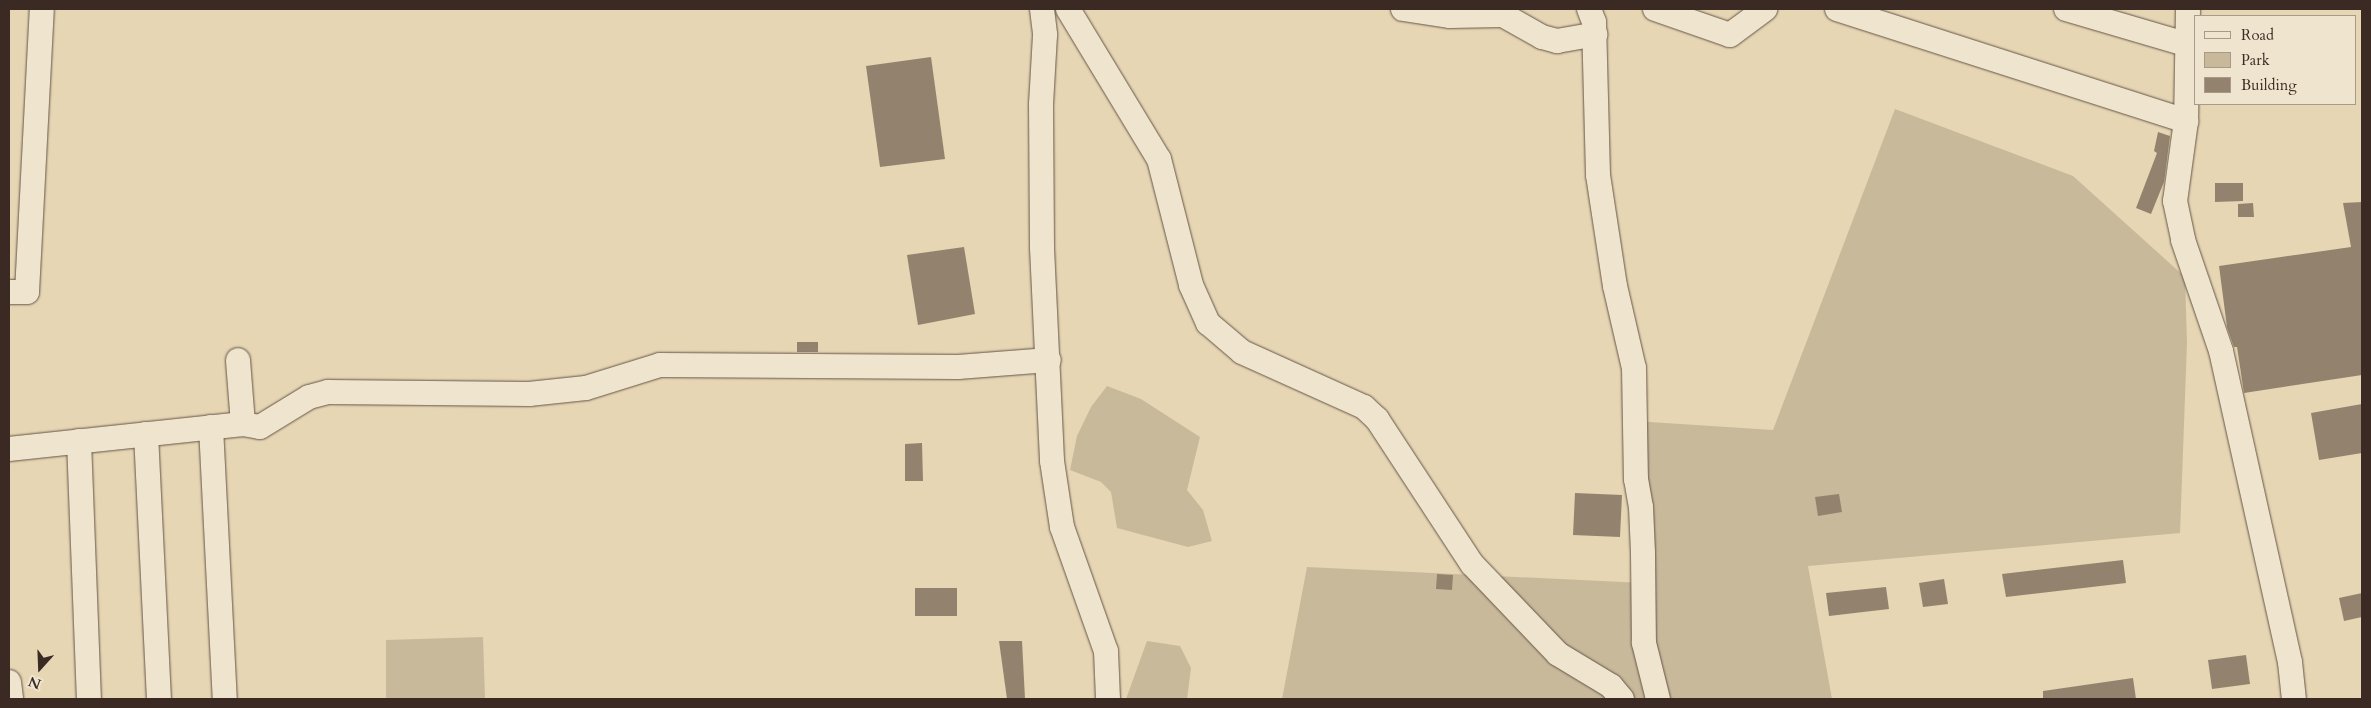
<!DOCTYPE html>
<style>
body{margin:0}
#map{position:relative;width:2371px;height:708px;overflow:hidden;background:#e6d6b4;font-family:Cardo,serif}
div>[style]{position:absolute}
.green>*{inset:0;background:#c9b99b}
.building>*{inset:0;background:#93836e}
.roads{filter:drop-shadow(0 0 1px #655547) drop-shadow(0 0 1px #655547)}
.minor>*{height:24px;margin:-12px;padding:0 12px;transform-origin:12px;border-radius:12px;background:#efe4ce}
span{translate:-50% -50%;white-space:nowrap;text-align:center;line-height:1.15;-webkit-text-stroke:4px #efe4ce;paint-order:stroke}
.frame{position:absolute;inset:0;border:10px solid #3a2a23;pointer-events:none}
.legend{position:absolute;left:2194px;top:15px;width:162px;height:90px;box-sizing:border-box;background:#efe4ce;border:1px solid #a79a8a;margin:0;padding:6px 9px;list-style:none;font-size:15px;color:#3a2a23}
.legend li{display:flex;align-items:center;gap:10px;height:25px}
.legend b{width:25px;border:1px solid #a79a8a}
.north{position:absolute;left:15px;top:643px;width:50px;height:50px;-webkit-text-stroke:4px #efe4ce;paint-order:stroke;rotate:200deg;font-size:14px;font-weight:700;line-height:20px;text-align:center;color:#3a2a23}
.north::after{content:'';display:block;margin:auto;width:18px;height:22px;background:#3a2a23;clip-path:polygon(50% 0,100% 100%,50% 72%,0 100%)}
</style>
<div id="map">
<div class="green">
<div style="clip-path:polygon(1895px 109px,2073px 176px,2185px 277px,2187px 343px,2180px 533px,1808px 566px,1832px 699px,1282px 699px,1307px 567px,1643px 583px,1634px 421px,1773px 430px)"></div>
<div style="clip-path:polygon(1107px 386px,1141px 399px,1200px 437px,1187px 490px,1203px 510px,1212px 541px,1188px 547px,1117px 528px,1111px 492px,1101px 482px,1070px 470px,1077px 436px,1091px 407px)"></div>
<div style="clip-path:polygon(483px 637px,485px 699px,386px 699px,386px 640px)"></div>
<div style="clip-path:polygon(1147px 641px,1180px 646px,1191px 668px,1187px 699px,1126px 699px)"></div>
</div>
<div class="building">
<div style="clip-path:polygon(931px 57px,945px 159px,880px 167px,866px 66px)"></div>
<div style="clip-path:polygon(2158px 132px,2170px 136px,2164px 182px,2151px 214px,2136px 208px,2157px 153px,2154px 151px)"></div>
<div style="clip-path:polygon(2215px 183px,2243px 183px,2243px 201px,2215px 202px)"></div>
<div style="clip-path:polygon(2362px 202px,2362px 375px,2244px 393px,2237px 347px,2234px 347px,2227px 327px,2219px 266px,2351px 247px,2343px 203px)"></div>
<div style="clip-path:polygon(2253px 203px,2254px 217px,2238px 217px,2238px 204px)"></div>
<div style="clip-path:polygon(964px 247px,975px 314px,918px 325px,907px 255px)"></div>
<div style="clip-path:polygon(797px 342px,818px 342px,818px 352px,797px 352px)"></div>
<div style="clip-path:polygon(2362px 404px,2362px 453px,2319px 460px,2311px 413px)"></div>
<div style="clip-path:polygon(922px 443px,923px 481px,905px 481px,905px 444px)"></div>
<div style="clip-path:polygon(1575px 493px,1622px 495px,1620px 537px,1573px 535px)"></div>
<div style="clip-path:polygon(1839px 494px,1842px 512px,1818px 516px,1815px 497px)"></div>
<div style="clip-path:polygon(2123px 560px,2126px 583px,2006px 597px,2002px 574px)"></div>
<div style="clip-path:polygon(1437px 574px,1453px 575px,1452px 590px,1436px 589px)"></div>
<div style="clip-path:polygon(1944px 579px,1948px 604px,1923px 607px,1919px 583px)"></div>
<div style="clip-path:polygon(1886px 587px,1889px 609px,1829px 616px,1826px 593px)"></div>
<div style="clip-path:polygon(915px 588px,957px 588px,957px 616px,915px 616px)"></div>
<div style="clip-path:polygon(2362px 593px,2362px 617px,2344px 621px,2339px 598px)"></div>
<div style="clip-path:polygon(999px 641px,1022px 641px,1025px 699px,1007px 699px)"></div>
<div style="clip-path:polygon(2246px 655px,2250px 684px,2212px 689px,2208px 660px)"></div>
<div style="clip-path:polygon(2133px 678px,2136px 699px,2043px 699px,2043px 691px)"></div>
</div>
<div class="roads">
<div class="minor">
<div style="left:1042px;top:9px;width:26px;rotate:83deg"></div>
<div style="left:1045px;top:35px;width:69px;rotate:93.3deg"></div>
<div style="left:1041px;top:104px;width:144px;rotate:89.6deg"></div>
<div style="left:1042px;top:248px;width:213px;rotate:87.3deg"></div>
<div style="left:1052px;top:461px;width:67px;rotate:81.4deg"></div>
<div style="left:1062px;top:527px;width:132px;rotate:70.5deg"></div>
<div style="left:1106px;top:651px;width:48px;rotate:87.6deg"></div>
<div style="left:1068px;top:9px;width:175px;rotate:58.8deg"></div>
<div style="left:1159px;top:159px;width:130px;rotate:75.7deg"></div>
<div style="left:1191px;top:285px;width:42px;rotate:65.9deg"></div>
<div style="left:1208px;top:323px;width:45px;rotate:40.5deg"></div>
<div style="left:1242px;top:352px;width:134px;rotate:24.3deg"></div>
<div style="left:1364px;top:407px;width:18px;rotate:43deg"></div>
<div style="left:1377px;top:419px;width:173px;rotate:56.8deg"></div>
<div style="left:1472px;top:564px;width:124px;rotate:46.3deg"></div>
<div style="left:1558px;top:654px;width:62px;rotate:31.1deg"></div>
<div style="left:1611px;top:686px;width:17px;rotate:50deg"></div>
<div style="left:1403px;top:9px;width:48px;rotate:8.5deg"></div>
<div style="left:1450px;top:16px;width:53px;rotate:-1.1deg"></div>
<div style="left:1503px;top:15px;width:45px;rotate:29.4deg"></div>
<div style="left:1542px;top:37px;width:16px;rotate:15deg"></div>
<div style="left:1557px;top:41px;width:39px;rotate:-10deg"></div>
<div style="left:1589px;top:9px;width:14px;rotate:69deg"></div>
<div style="left:1594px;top:22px;width:153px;rotate:88.5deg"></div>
<div style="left:1598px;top:175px;width:112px;rotate:81.3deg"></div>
<div style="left:1615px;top:286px;width:84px;rotate:77deg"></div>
<div style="left:1634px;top:368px;width:111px;rotate:89deg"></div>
<div style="left:1636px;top:479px;width:28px;rotate:80deg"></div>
<div style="left:1641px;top:507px;width:46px;rotate:87.5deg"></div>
<div style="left:1643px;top:553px;width:90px;rotate:89.4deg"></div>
<div style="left:1644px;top:643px;width:58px;rotate:76deg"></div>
<div style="left:1655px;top:9px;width:79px;rotate:19.1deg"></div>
<div style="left:1730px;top:35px;width:44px;rotate:-36.6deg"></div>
<div style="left:1837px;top:9px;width:367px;rotate:17.8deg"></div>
<div style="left:2066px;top:9px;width:127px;rotate:16.4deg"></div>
<div style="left:2188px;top:9px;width:112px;rotate:91deg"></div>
<div style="left:2186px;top:121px;width:81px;rotate:97.8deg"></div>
<div style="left:2175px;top:201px;width:40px;rotate:78deg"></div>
<div style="left:2183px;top:240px;width:117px;rotate:71.1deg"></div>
<div style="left:2221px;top:351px;width:319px;rotate:77.5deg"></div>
<div style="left:2290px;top:662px;width:37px;rotate:84deg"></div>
<div style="left:9px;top:292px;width:18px"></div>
<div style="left:27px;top:292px;width:283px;rotate:-87deg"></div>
<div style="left:243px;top:424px;width:17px;rotate:10deg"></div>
<div style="left:260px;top:427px;width:57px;rotate:-31.5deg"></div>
<div style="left:309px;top:397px;width:20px;rotate:-15deg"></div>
<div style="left:328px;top:392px;width:201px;rotate:0.6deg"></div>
<div style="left:529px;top:394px;width:57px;rotate:-6deg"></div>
<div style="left:586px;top:388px;width:77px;rotate:-17.3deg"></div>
<div style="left:660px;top:365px;width:298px;rotate:0.4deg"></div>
<div style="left:958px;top:367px;width:91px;rotate:-4.4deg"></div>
<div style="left:211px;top:427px;width:272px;rotate:87.1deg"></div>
<div style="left:146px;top:434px;width:265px;rotate:87.2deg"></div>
<div style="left:79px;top:441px;width:258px;rotate:87.8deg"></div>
<div style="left:9px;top:449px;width:235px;rotate:-6.1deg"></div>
<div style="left:243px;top:424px;width:64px;rotate:-94.5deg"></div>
<div style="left:9px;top:682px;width:17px;rotate:83deg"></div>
</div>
</div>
<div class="frame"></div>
<ul class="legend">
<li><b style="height:6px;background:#efe4ce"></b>Road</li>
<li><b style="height:14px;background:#c9b99b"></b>Park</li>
<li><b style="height:14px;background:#93836e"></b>Building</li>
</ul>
<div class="north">N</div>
</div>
